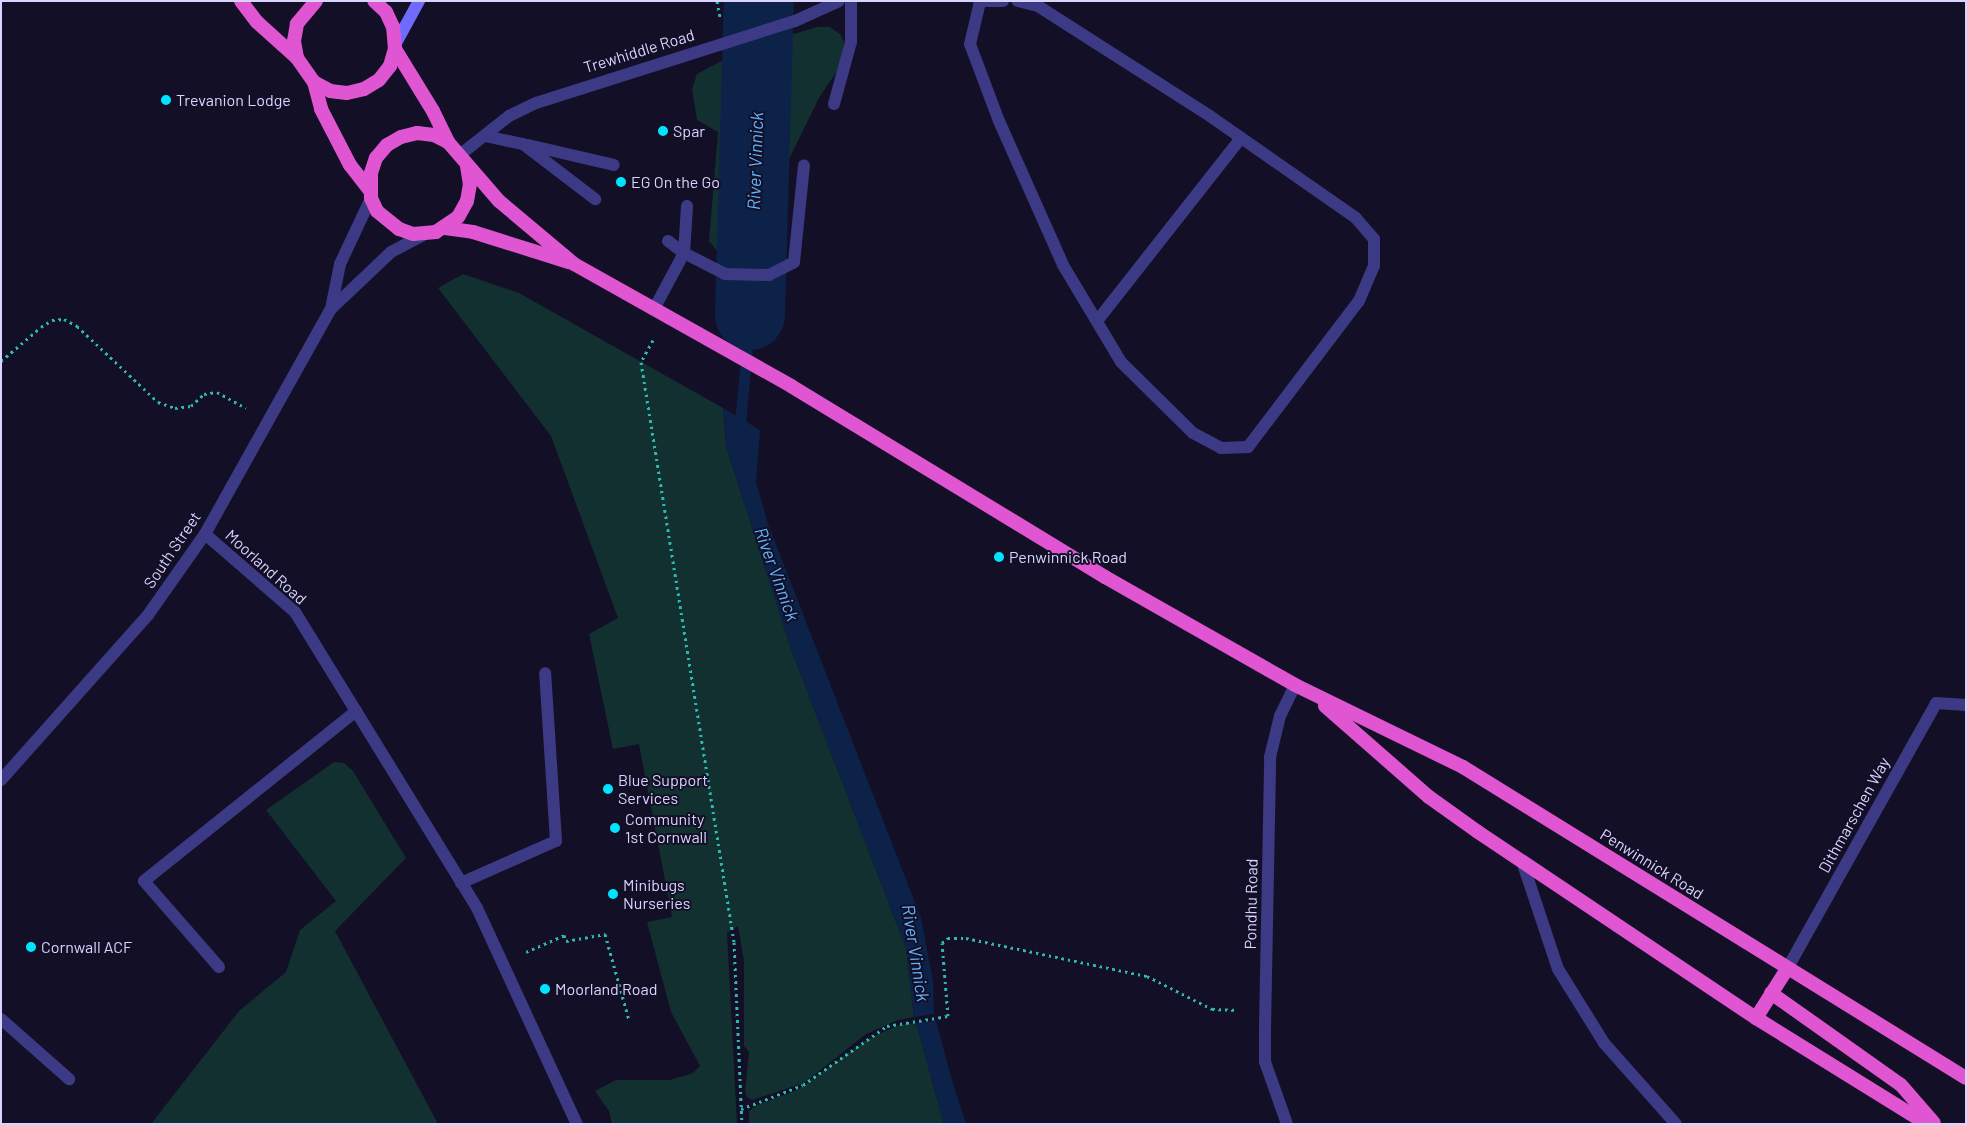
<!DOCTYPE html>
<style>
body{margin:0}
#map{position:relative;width:1967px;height:1125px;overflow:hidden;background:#130f26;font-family:Barlow,sans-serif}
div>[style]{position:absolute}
.green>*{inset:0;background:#12302f}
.water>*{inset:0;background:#0c2248}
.stream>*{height:11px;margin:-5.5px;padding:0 5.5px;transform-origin:5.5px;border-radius:5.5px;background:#0c2248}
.river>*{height:70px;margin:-35px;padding:0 35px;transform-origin:35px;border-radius:35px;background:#0c2248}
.path>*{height:3px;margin-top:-1.5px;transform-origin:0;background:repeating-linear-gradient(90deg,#2fb8b0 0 2.5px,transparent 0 6.5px)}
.service>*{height:12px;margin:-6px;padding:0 6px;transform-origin:6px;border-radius:6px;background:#3d3a85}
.minor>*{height:12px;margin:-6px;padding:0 6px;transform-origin:6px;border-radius:6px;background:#3d3a85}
.tertiary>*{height:12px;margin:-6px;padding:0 6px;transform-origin:6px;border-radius:6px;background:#3d3a85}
.secondary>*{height:12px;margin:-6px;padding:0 6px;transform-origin:6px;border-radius:6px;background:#6f6bff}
.trunk>*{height:14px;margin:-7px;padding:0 7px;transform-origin:7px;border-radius:7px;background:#e055d1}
.dots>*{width:14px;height:14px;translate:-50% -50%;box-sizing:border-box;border:2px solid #130f26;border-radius:50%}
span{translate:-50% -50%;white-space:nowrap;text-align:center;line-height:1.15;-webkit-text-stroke:4px #130f26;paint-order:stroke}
.street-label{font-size:16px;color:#d9d4ff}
.poi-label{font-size:16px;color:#d9d4ff}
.left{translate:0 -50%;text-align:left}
.water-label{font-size:18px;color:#62b6ff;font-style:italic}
.frame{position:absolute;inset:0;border:2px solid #d9d4ff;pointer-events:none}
</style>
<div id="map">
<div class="green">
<div style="clip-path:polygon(817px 27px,830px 27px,840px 34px,844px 42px,843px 53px,838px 70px,820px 96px,789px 159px,774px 260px,756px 260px,774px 40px)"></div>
<div style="clip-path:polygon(750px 46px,745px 260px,725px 261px,709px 241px,718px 132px,697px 120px,692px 89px,697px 74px)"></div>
<div style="clip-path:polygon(463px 274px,519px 293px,723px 408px,726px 446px,791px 649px,906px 948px,914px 1017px,898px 1020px,866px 1034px,804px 1083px,752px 1100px,747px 1097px,745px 1091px,749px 1052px,744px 1046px,744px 961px,738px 926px,727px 933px,737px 1124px,612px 1124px,609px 1111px,595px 1091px,616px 1080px,670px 1080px,693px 1073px,700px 1066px,671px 1012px,647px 922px,672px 917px,639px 744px,613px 749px,589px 634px,618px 618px,551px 436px,438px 288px)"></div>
<div style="clip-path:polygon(334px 762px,344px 763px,353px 771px,406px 858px,335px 931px,438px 1124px,151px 1124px,239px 1011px,286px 972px,300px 930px,336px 901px,266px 810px)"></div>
<div style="clip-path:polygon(916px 1023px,944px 1124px,749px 1124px,749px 1111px,757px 1105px,797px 1090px,866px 1040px,899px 1025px)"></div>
</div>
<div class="water">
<div style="clip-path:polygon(774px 40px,756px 260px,745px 260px,750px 46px)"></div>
<div style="clip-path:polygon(723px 408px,760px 430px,756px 482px,768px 524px,921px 918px,933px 981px,934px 1014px,914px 1017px,906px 948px,791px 649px,726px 446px)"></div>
<div style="clip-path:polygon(936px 1021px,952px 1080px,966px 1124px,944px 1124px,916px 1023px)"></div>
</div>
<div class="stream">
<div style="left:739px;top:434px;width:120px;rotate:-84.7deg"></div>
</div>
<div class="river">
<div style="left:750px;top:315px;width:314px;rotate:-88.4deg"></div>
</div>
<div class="path">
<div style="left:717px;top:1px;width:16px;rotate:79deg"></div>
<div style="left:653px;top:340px;width:25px;rotate:119deg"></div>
<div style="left:641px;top:362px;width:587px;rotate:80.89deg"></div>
<div style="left:734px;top:942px;width:182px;rotate:87.5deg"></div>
<div style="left:1px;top:361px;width:52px;rotate:-40.4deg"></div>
<div style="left:41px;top:327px;width:13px;rotate:-32deg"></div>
<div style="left:52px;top:320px;width:12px;rotate:-5deg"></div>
<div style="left:64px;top:319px;width:15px;rotate:28deg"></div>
<div style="left:77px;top:326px;width:111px;rotate:43.2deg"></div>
<div style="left:158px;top:402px;width:18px;rotate:19deg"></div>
<div style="left:175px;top:408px;width:16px;rotate:-7deg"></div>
<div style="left:191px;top:406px;width:18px;rotate:-43deg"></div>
<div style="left:204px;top:394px;width:13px;rotate:-9deg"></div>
<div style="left:217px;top:392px;width:33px;rotate:29deg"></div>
<div style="left:564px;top:935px;width:6px;rotate:72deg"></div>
<div style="left:566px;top:941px;width:40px;rotate:-10deg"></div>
<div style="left:605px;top:934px;width:89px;rotate:74.4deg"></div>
<div style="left:526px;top:952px;width:45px;rotate:-23.7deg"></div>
<div style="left:741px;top:1109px;width:66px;rotate:-21.2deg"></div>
<div style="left:803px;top:1085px;width:103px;rotate:-35.1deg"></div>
<div style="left:887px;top:1026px;width:62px;rotate:-9.3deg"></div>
<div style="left:948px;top:1016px;width:73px;rotate:-94.7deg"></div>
<div style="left:942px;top:943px;width:8px;rotate:-40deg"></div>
<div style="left:948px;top:938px;width:18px"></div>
<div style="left:966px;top:938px;width:185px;rotate:11.9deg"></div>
<div style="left:1147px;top:976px;width:73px;rotate:26.9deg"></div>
<div style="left:1212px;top:1009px;width:26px;rotate:2deg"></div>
</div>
<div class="service">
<div style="left:979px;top:1px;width:24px"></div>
<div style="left:980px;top:2px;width:43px;rotate:103.4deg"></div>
<div style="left:970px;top:44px;width:82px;rotate:69.4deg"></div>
<div style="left:999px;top:121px;width:158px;rotate:66deg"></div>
<div style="left:1063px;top:265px;width:113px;rotate:59.1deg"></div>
<div style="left:1121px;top:362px;width:101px;rotate:44.6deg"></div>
<div style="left:1193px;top:433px;width:32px;rotate:28deg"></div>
<div style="left:1221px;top:448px;width:27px;rotate:-2deg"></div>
<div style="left:1248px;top:447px;width:183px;rotate:-52.8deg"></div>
<div style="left:1359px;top:301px;width:38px;rotate:-67deg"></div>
<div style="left:1374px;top:266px;width:27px;rotate:-90deg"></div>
<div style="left:1374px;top:239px;width:28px;rotate:-131deg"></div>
<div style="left:1356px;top:218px;width:178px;rotate:-145.1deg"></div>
<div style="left:1210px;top:116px;width:204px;rotate:-147.4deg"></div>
<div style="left:1038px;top:6px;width:21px;rotate:-166deg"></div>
<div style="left:834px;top:104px;width:64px;rotate:-74.7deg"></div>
<div style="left:851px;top:42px;width:41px;rotate:-90deg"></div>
<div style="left:485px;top:136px;width:39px;rotate:12deg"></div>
<div style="left:523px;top:144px;width:91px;rotate:37.4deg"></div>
<div style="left:528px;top:145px;width:88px;rotate:13.1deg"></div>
<div style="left:668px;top:241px;width:20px;rotate:37deg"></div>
<div style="left:684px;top:253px;width:46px;rotate:27.1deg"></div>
<div style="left:725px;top:274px;width:44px;rotate:1.3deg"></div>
<div style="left:769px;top:275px;width:28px;rotate:-27deg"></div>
<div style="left:794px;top:262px;width:97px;rotate:-84.1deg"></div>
<div style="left:654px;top:309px;width:64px;rotate:-61.8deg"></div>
<div style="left:684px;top:253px;width:47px;rotate:-86.3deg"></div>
<div style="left:1097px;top:321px;width:233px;rotate:-51.8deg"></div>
<div style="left:461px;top:883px;width:104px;rotate:-23.9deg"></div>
<div style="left:556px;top:841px;width:168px;rotate:-93.7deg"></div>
<div style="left:219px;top:967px;width:114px;rotate:-131.1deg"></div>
<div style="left:144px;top:881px;width:272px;rotate:-38.7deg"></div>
<div style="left:1px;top:1019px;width:91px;rotate:41.4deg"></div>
</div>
<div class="minor">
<div style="left:461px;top:154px;width:61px;rotate:-38.4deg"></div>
<div style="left:509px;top:116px;width:30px;rotate:-26deg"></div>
<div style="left:536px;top:103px;width:272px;rotate:-17.6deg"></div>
<div style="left:795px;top:21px;width:48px;rotate:-24.4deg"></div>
<div style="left:205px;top:534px;width:119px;rotate:40.9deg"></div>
<div style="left:295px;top:612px;width:347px;rotate:58.4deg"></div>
<div style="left:477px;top:908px;width:238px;rotate:65.2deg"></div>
<div style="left:1522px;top:861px;width:114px;rotate:71.6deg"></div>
<div style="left:1558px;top:969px;width:87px;rotate:58.1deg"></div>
<div style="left:1604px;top:1043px;width:108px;rotate:48.4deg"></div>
<div style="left:1787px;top:969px;width:305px;rotate:-60.7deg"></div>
<div style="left:1936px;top:703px;width:30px;rotate:4deg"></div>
<div style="left:1287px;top:1124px;width:66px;rotate:-109.5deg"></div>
<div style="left:1265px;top:1062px;width:34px;rotate:-90deg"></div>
<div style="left:1265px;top:1028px;width:271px;rotate:-88.9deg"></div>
<div style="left:1270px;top:757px;width:42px;rotate:-76.3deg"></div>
<div style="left:1280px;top:716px;width:34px;rotate:-64deg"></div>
</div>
<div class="tertiary">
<div style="left:331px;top:309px;width:46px;rotate:-78.7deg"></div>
<div style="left:340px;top:264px;width:73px;rotate:-64.8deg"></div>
<div style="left:1px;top:780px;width:221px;rotate:-48.3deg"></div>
<div style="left:148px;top:615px;width:99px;rotate:-54.9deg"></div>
<div style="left:205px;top:534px;width:258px;rotate:-60.8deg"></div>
<div style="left:331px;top:309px;width:83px;rotate:-43.5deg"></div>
<div style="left:391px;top:252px;width:41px;rotate:-27.8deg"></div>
</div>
<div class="secondary">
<div style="left:396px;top:43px;width:48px;rotate:-61.3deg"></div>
</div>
<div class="trunk">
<div style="left:241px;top:1px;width:26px;rotate:53deg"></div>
<div style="left:257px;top:22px;width:54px;rotate:42deg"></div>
<div style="left:316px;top:1px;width:30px;rotate:130deg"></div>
<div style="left:297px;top:24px;width:17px;rotate:100deg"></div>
<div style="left:294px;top:41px;width:17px;rotate:80deg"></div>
<div style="left:297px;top:58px;width:29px;rotate:55deg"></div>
<div style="left:314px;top:82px;width:18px;rotate:29deg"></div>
<div style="left:330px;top:91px;width:17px;rotate:7deg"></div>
<div style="left:347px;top:93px;width:17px;rotate:-13deg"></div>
<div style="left:364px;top:89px;width:17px;rotate:-31deg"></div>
<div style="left:379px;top:80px;width:18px;rotate:-52deg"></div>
<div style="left:390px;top:66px;width:18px;rotate:-74deg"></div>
<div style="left:395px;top:49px;width:22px;rotate:-95deg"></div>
<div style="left:393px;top:27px;width:17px;rotate:-115deg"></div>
<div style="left:386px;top:12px;width:16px;rotate:-137deg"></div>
<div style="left:395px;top:49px;width:73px;rotate:58.5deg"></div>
<div style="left:433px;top:111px;width:34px;rotate:64deg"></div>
<div style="left:314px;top:82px;width:28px;rotate:75deg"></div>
<div style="left:321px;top:109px;width:63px;rotate:62.6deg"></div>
<div style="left:350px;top:165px;width:31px;rotate:52deg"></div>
<div style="left:467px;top:166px;width:18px;rotate:81deg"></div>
<div style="left:470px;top:184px;width:17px;rotate:100deg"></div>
<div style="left:467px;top:201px;width:18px;rotate:119deg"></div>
<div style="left:458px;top:217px;width:27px;rotate:146deg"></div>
<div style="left:436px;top:232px;width:23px;rotate:175deg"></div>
<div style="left:413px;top:234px;width:15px;rotate:-160deg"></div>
<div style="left:399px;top:229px;width:28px;rotate:-141deg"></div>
<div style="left:377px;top:211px;width:14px;rotate:-115deg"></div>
<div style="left:371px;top:198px;width:25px;rotate:-90deg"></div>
<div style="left:371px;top:173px;width:16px;rotate:-72deg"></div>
<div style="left:376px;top:158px;width:17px;rotate:-50deg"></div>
<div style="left:387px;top:145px;width:16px;rotate:-30deg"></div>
<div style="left:401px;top:137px;width:16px;rotate:-14deg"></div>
<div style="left:417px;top:133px;width:17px;rotate:7deg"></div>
<div style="left:434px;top:135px;width:16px;rotate:27deg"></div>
<div style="left:448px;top:142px;width:78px;rotate:49.2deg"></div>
<div style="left:499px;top:201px;width:98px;rotate:40deg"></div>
<div style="left:574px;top:264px;width:249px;rotate:29.3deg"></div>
<div style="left:791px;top:386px;width:368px;rotate:31.3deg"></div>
<div style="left:1105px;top:577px;width:219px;rotate:29.6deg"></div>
<div style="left:1295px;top:685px;width:187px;rotate:26deg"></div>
<div style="left:1463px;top:767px;width:591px;rotate:31.73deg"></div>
<div style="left:445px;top:228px;width:28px;rotate:8deg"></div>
<div style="left:473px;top:232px;width:101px;rotate:17.4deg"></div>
<div style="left:1325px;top:706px;width:138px;rotate:41.2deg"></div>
<div style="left:1429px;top:797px;width:60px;rotate:35.5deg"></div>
<div style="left:1478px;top:832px;width:334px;rotate:33.8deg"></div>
<div style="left:1756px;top:1018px;width:201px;rotate:31.8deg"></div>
<div style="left:1771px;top:993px;width:159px;rotate:35.3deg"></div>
<div style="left:1901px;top:1085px;width:50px;rotate:49deg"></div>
<div style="left:1756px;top:1018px;width:58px;rotate:-57.7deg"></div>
</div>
<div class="dots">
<div style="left:166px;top:100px;background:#00e5ff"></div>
<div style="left:663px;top:131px;background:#00e5ff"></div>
<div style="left:621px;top:182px;background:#00e5ff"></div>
<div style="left:999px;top:557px;background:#00e5ff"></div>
<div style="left:608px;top:789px;background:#00e5ff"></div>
<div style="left:615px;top:828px;background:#00e5ff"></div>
<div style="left:613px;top:894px;background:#00e5ff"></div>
<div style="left:31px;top:947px;background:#00e5ff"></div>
<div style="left:545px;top:989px;background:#00e5ff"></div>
</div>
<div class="street-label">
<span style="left:639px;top:51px;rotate:-17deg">Trewhiddle Road</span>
<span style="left:172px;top:550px;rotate:-56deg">South Street</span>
<span style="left:266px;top:567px;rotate:42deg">Moorland Road</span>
<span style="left:1854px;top:815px;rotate:-61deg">Dithmarschen Way</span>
<span style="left:1652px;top:864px;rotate:32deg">Penwinnick Road</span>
<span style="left:1251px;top:904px;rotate:-89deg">Pondhu Road</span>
</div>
<div class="poi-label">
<span class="left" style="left:176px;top:100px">Trevanion Lodge</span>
<span class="left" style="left:673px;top:131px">Spar</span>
<span class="left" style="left:631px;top:182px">EG On the Go</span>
<span class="left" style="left:1009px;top:557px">Penwinnick Road</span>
<span class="left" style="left:618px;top:789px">Blue Support<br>Services</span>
<span class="left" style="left:625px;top:828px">Community<br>1st Cornwall</span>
<span class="left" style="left:623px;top:894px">Minibugs<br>Nurseries</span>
<span class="left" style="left:41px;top:947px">Cornwall ACF</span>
<span class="left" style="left:555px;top:989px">Moorland Road</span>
</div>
<div class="water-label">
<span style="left:755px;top:161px;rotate:-88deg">River Vinnick</span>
<span style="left:777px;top:574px;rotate:70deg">River Vinnick</span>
<span style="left:916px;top:953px;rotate:81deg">River Vinnick</span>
</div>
<div class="frame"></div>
</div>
